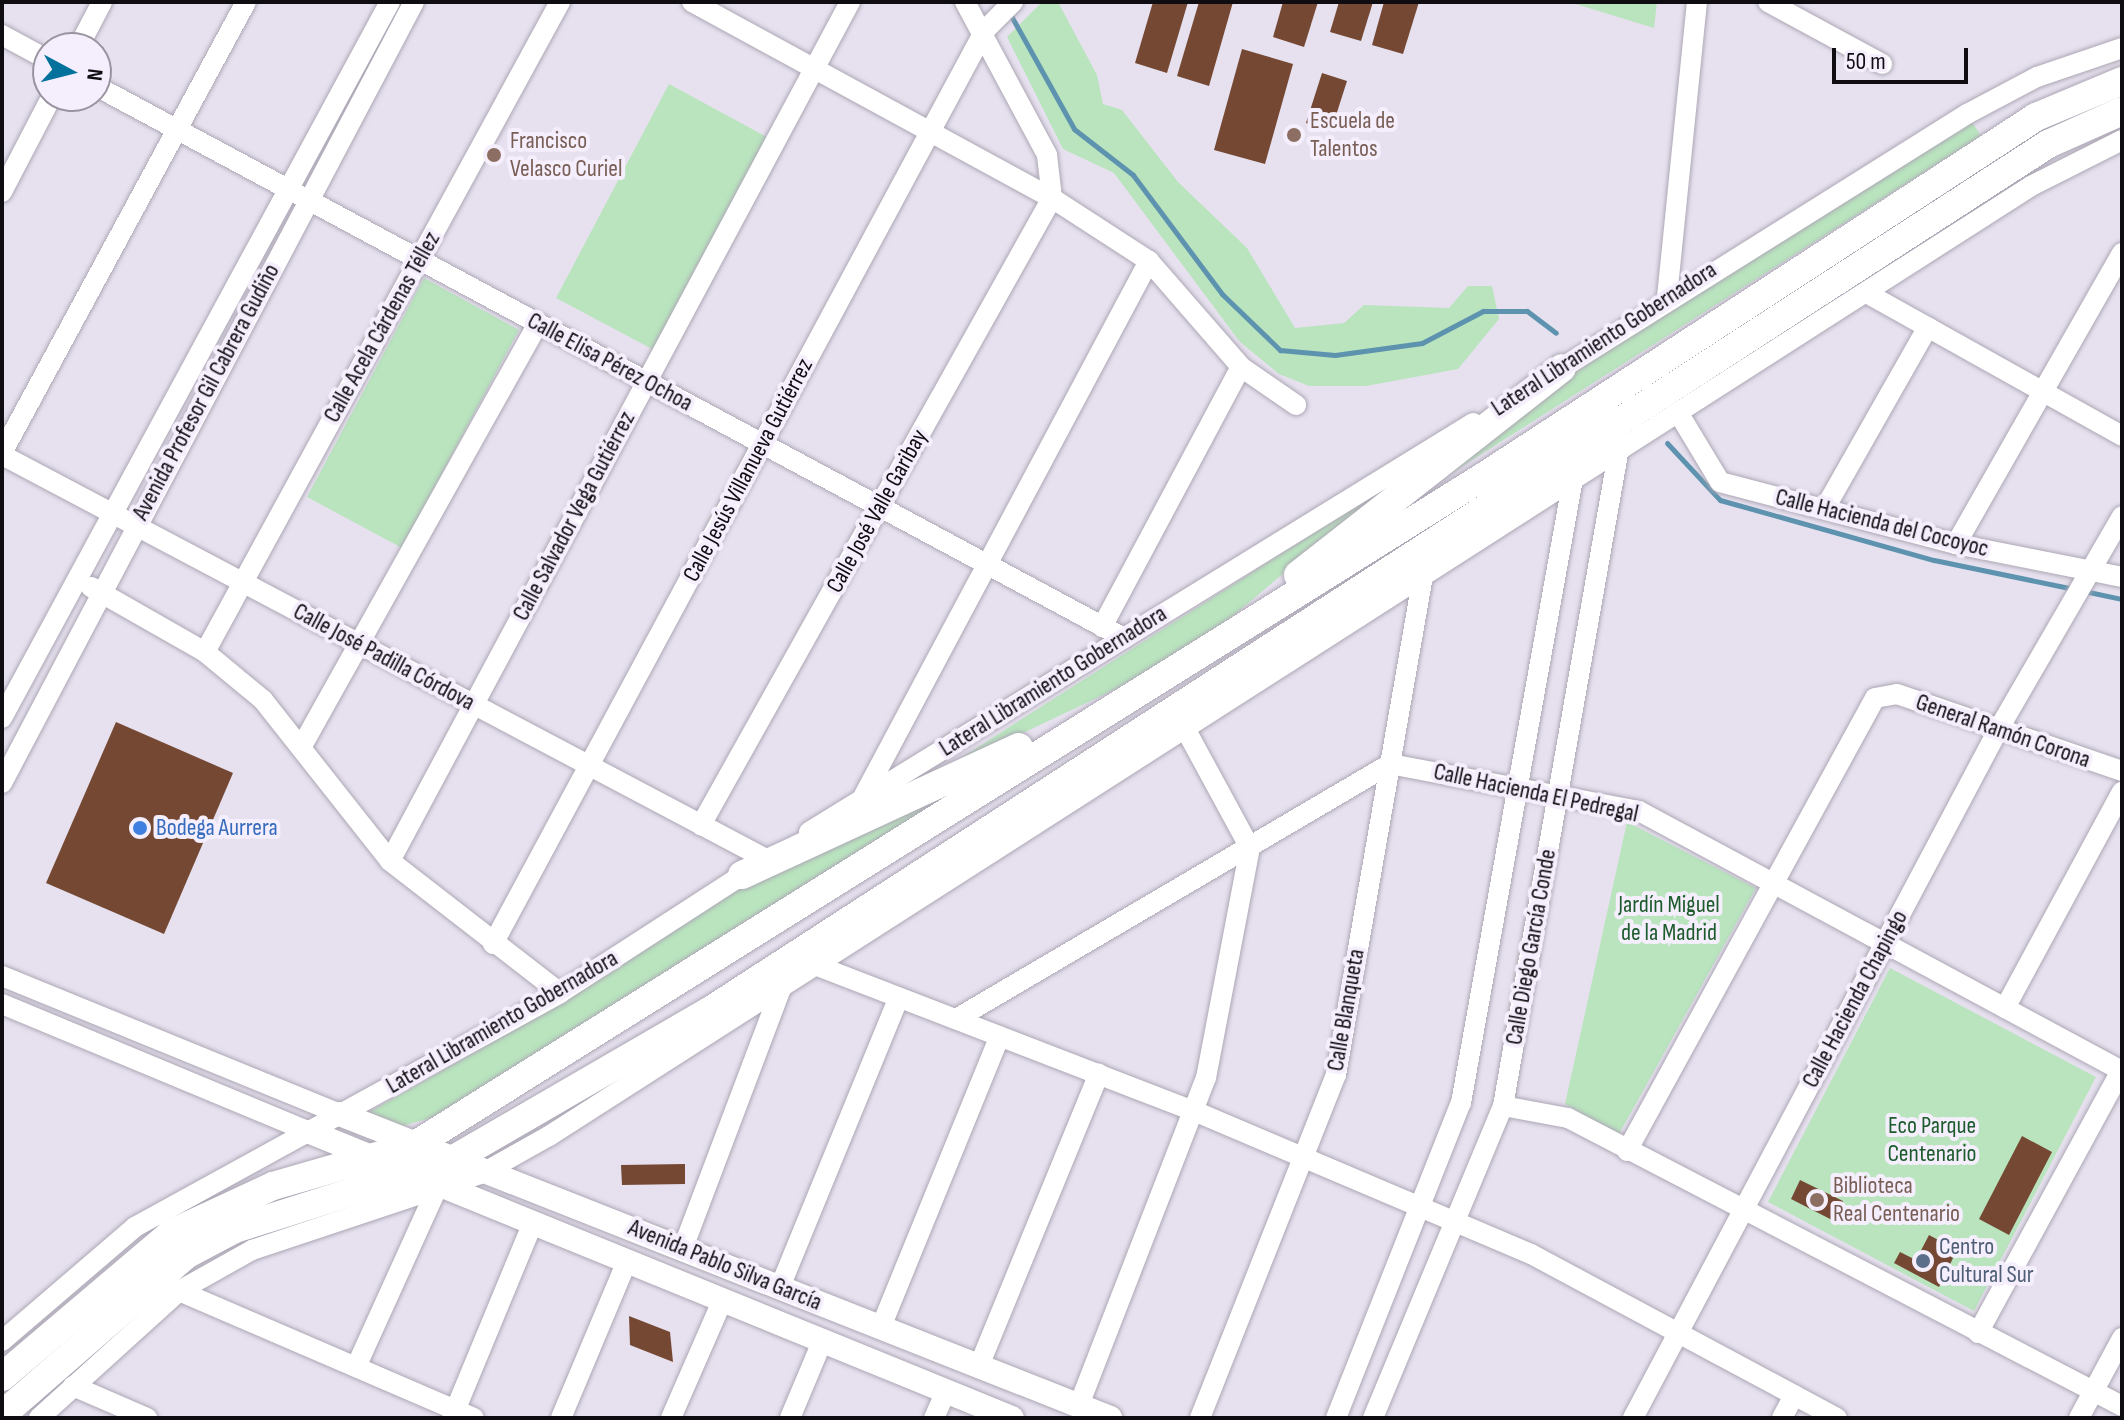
<!DOCTYPE html>
<meta charset="utf-8">
<style>
body{margin:0}
#map{position:relative;width:2124px;height:1420px;overflow:hidden;background:#e7e1ef;font-family:"Sofia Sans Condensed",sans-serif}
div>[style]{position:absolute}
.green>*{inset:0;background:#b9e4be}
.stream>*{height:5px;margin:-2.5px;padding:0 2.5px;transform-origin:2.5px;border-radius:2.5px;background:#5e93af}
.building>*{inset:0;background:#754833}
.roads{filter:drop-shadow(0 0 2px #ada7b5) drop-shadow(0 0 2px #ada7b5)}
.minor>*{height:20px;margin:-10px;padding:0 10px;transform-origin:10px;border-radius:10px;background:#fff}
.major>*{height:24px;margin:-12px;padding:0 12px;transform-origin:12px;border-radius:12px;background:#fff}
.highway>*{height:28px;margin:-14px;padding:0 14px;transform-origin:14px;border-radius:14px;background:#fff}
.dots>*{width:22px;height:22px;translate:-50% -50%;box-sizing:border-box;border:4px solid #f5eefd;border-radius:50%}
span{translate:-50% -50%;white-space:nowrap;text-align:center;line-height:1.15;-webkit-text-stroke:8px #f5eefd;paint-order:stroke}
.education-label{font-size:24px;color:#785e54}
.left{translate:0 -50%;text-align:left}
.street-label{font-size:24px;color:#0f0d12}
.shop-label{font-size:24px;color:#366cbe}
.park-label{font-size:24px;color:#1c5b2b}
.service-label{font-size:24px;color:#4e5e75}
.frame{position:absolute;inset:0;border:4px solid #0f0d12;pointer-events:none}
.north{position:absolute;left:32px;top:32px;width:80px;height:80px;box-sizing:border-box;background:#f5eefd;border:2px solid #99949f;border-radius:50%;rotate:97deg;font-size:22px;font-weight:700;line-height:32px;text-align:center;color:#0f0d12}
.north::after{content:'';display:block;margin:auto;width:28px;height:36px;background:#02729d;clip-path:polygon(50% 0,100% 100%,50% 72%,0 100%)}
.scale{position:absolute;left:1832px;top:48px;width:136px;height:36px;box-sizing:border-box;border:4px solid #0f0d12;border-top:0;padding-left:10px;font-size:24px;line-height:28px;white-space:nowrap;color:#0f0d12;-webkit-text-stroke:6px #f5eefd;paint-order:stroke}
</style>
<div id="map">
<div class="green">
<div style="clip-path:polygon(1042px 2px,1058px 2px,1097px 75px,1103px 104px,1122px 110px,1178px 182px,1247px 248px,1295px 328px,1344px 323px,1364px 305px,1449px 308px,1468px 286px,1492px 286px,1499px 319px,1458px 369px,1366px 386px,1309px 386px,1279px 374px,1240px 342px,1114px 173px,1063px 149px,1007px 37px)"></div>
<div style="clip-path:polygon(1569px 2px,1657px 2px,1654px 28px)"></div>
<div style="clip-path:polygon(669px 84px,767px 137px,654px 350px,556px 298px)"></div>
<div style="clip-path:polygon(1972px 122px,1981px 136px,1400px 506px,1555px 386px,1830px 205px)"></div>
<div style="clip-path:polygon(424px 278px,519px 330px,402px 548px,307px 497px)"></div>
<div style="clip-path:polygon(1386px 487px,1214px 632px,1118px 688px,934px 775px)"></div>
<div style="clip-path:polygon(947px 790px,947px 797px,445px 1114px,402px 1126px,362px 1116px,566px 1001px,750px 882px)"></div>
<div style="clip-path:polygon(1627px 822px,1756px 888px,1619px 1134px,1565px 1104px)"></div>
<div style="clip-path:polygon(1890px 968px,2096px 1077px,1974px 1311px,1768px 1202px)"></div>
</div>
<div class="stream">
<div style="left:1009px;top:12px;width:134px;rotate:60.9deg"></div>
<div style="left:1074px;top:129px;width:75px;rotate:37.9deg"></div>
<div style="left:1133px;top:175px;width:149px;rotate:53.2deg"></div>
<div style="left:1222px;top:294px;width:81px;rotate:44deg"></div>
<div style="left:1280px;top:350px;width:55px;rotate:5.2deg"></div>
<div style="left:1335px;top:355px;width:88px;rotate:-7.9deg"></div>
<div style="left:1422px;top:343px;width:69px;rotate:-27.7deg"></div>
<div style="left:1483px;top:311px;width:44px"></div>
<div style="left:1527px;top:311px;width:36px;rotate:37deg"></div>
<div style="left:1667px;top:443px;width:78px;rotate:47.1deg"></div>
<div style="left:1720px;top:500px;width:222px;rotate:15.7deg"></div>
<div style="left:1934px;top:560px;width:143px;rotate:11.7deg"></div>
<div style="left:2084px;top:591px;width:39px;rotate:12deg"></div>
</div>
<div class="building">
<div style="clip-path:polygon(1153px 2px,1188px 2px,1167px 73px,1135px 63px)"></div>
<div style="clip-path:polygon(1199px 2px,1233px 2px,1209px 86px,1177px 76px)"></div>
<div style="clip-path:polygon(1283px 2px,1318px 2px,1304px 47px,1273px 37px)"></div>
<div style="clip-path:polygon(1339px 2px,1373px 2px,1361px 41px,1330px 32px)"></div>
<div style="clip-path:polygon(1384px 2px,1419px 2px,1403px 54px,1372px 45px)"></div>
<div style="clip-path:polygon(1242px 49px,1293px 64px,1265px 164px,1214px 150px)"></div>
<div style="clip-path:polygon(1322px 73px,1347px 81px,1331px 131px,1306px 123px)"></div>
<div style="clip-path:polygon(116px 722px,233px 773px,164px 934px,46px 883px)"></div>
<div style="clip-path:polygon(2022px 1136px,2052px 1152px,2009px 1235px,1979px 1219px)"></div>
<div style="clip-path:polygon(685px 1164px,685px 1184px,622px 1185px,621px 1165px)"></div>
<div style="clip-path:polygon(1800px 1180px,1843px 1201px,1834px 1221px,1791px 1199px)"></div>
<div style="clip-path:polygon(1929px 1235px,1957px 1250px,1939px 1287px,1894px 1263px,1900px 1252px,1916px 1260px)"></div>
<div style="clip-path:polygon(629px 1316px,670px 1332px,673px 1362px,630px 1345px)"></div>
</div>
<div class="roads">
<div class="minor">
<div style="left:692px;top:2px;width:410px;rotate:28.6deg"></div>
<div style="left:1052px;top:198px;width:719px;rotate:119.24deg"></div>
<div style="left:965px;top:2px;width:174px;rotate:61.8deg"></div>
<div style="left:1047px;top:155px;width:43px;rotate:83.4deg"></div>
<div style="left:1052px;top:198px;width:116px;rotate:33deg"></div>
<div style="left:1149px;top:261px;width:140px;rotate:49deg"></div>
<div style="left:1241px;top:367px;width:67px;rotate:34.6deg"></div>
<div style="left:1768px;top:2px;width:130px;rotate:28.5deg"></div>
<div style="left:2px;top:35px;width:52px;rotate:28.5deg"></div>
<div style="left:78px;top:48px;width:52px;rotate:-62.4deg"></div>
<div style="left:96px;top:86px;width:1167px;rotate:28.23deg"></div>
<div style="left:2px;top:192px;width:108px;rotate:-62.5deg"></div>
<div style="left:1870px;top:295px;width:289px;rotate:29.2deg"></div>
<div style="left:1667px;top:297px;width:297px;rotate:-84.2deg"></div>
<div style="left:1551px;top:375px;width:491px;rotate:-32.1deg"></div>
<div style="left:1967px;top:114px;width:79px;rotate:-27.9deg"></div>
<div style="left:2037px;top:77px;width:90px;rotate:-18.8deg"></div>
<div style="left:1679px;top:414px;width:79px;rotate:58.9deg"></div>
<div style="left:1720px;top:482px;width:244px;rotate:14.7deg"></div>
<div style="left:1956px;top:544px;width:169px;rotate:11.2deg"></div>
<div style="left:2px;top:453px;width:513px;rotate:-61.59deg"></div>
<div style="left:2px;top:455px;width:864px;rotate:27.87deg"></div>
<div style="left:1825px;top:508px;width:208px;rotate:-60.4deg"></div>
<div style="left:1956px;top:544px;width:335px;rotate:-60.3deg"></div>
<div style="left:91px;top:587px;width:131px;rotate:29.7deg"></div>
<div style="left:205px;top:652px;width:75px;rotate:39.6deg"></div>
<div style="left:263px;top:700px;width:205px;rotate:51.7deg"></div>
<div style="left:390px;top:861px;width:215px;rotate:37.8deg"></div>
<div style="left:1102px;top:627px;width:295px;rotate:-61.9deg"></div>
<div style="left:205px;top:652px;width:741px;rotate:-61.36deg"></div>
<div style="left:2px;top:718px;width:814px;rotate:-61.55deg"></div>
<div style="left:303px;top:744px;width:482px;rotate:-60.8deg"></div>
<div style="left:2px;top:783px;width:883px;rotate:-62.19deg"></div>
<div style="left:862px;top:799px;width:610px;rotate:-61.92deg"></div>
<div style="left:809px;top:832px;width:780px;rotate:-31.63deg"></div>
<div style="left:390px;top:861px;width:974px;rotate:-61.83deg"></div>
<div style="left:493px;top:944px;width:1038px;rotate:-61.71deg"></div>
<div style="left:985px;top:30px;width:40px;rotate:-45deg"></div>
<div style="left:815px;top:965px;width:406px;rotate:21.1deg"></div>
<div style="left:1194px;top:1111px;width:366px;rotate:23deg"></div>
<div style="left:1531px;top:1254px;width:347px;rotate:28.2deg"></div>
<div style="left:2px;top:976px;width:365px;rotate:22.2deg"></div>
<div style="left:2px;top:1004px;width:334px;rotate:22.6deg"></div>
<div style="left:2005px;top:1008px;width:246px;rotate:-61.6deg"></div>
<div style="left:956px;top:1019px;width:503px;rotate:-30.44deg"></div>
<div style="left:1390px;top:764px;width:253px;rotate:10.7deg"></div>
<div style="left:1639px;top:811px;width:549px;rotate:28.29deg"></div>
<div style="left:1503px;top:1106px;width:66px;rotate:10.5deg"></div>
<div style="left:1568px;top:1118px;width:624px;rotate:27.47deg"></div>
<div style="left:1627px;top:1151px;width:516px;rotate:-61.3deg"></div>
<div style="left:1875px;top:698px;width:22px;rotate:-10deg"></div>
<div style="left:1897px;top:694px;width:238px;rotate:18.9deg"></div>
<div style="left:683px;top:1248px;width:280px;rotate:-69.3deg"></div>
<div style="left:780px;top:1287px;width:313px;rotate:-67.7deg"></div>
<div style="left:179px;top:1291px;width:321px;rotate:23.3deg"></div>
<div style="left:881px;top:1327px;width:314px;rotate:-67.8deg"></div>
<div style="left:1978px;top:1333px;width:301px;rotate:-61.4deg"></div>
<div style="left:2px;top:1341px;width:175px;rotate:-40.6deg"></div>
<div style="left:135px;top:1227px;width:485px;rotate:-28.8deg"></div>
<div style="left:560px;top:993px;width:229px;rotate:-32.9deg"></div>
<div style="left:979px;top:1366px;width:316px;rotate:-67.7deg"></div>
<div style="left:356px;top:1367px;width:199px;rotate:-65.6deg"></div>
<div style="left:73px;top:1386px;width:81px;rotate:23.4deg"></div>
<div style="left:1079px;top:1405px;width:351px;rotate:-68.8deg"></div>
<div style="left:1206px;top:1078px;width:234px;rotate:-79.2deg"></div>
<div style="left:1250px;top:848px;width:142px;rotate:-118.5deg"></div>
<div style="left:39px;top:1418px;width:189px;rotate:-42.2deg"></div>
<div style="left:179px;top:1291px;width:84px;rotate:-29.3deg"></div>
<div style="left:252px;top:1250px;width:243px;rotate:-18.4deg"></div>
<div style="left:483px;top:1173px;width:76px;rotate:-29.3deg"></div>
<div style="left:549px;top:1136px;width:1760px;rotate:-32.66deg"></div>
<div style="left:2031px;top:186px;width:102px;rotate:-26.8deg"></div>
<div style="left:452px;top:1418px;width:209px;rotate:-67.5deg"></div>
<div style="left:561px;top:1418px;width:168px;rotate:-67.2deg"></div>
<div style="left:671px;top:1418px;width:128px;rotate:-66.4deg"></div>
<div style="left:790px;top:1418px;width:82px;rotate:-67.2deg"></div>
<div style="left:934px;top:1418px;width:30px;rotate:-66deg"></div>
<div style="left:1200px;top:1418px;width:369px;rotate:-68.4deg"></div>
<div style="left:1336px;top:1075px;width:501px;rotate:-80.12deg"></div>
<div style="left:1336px;top:1418px;width:339px;rotate:-68.4deg"></div>
<div style="left:1461px;top:1103px;width:629px;rotate:-79.83deg"></div>
<div style="left:1373px;top:1418px;width:338px;rotate:-67.4deg"></div>
<div style="left:1503px;top:1106px;width:662px;rotate:-80deg"></div>
<div style="left:1633px;top:1418px;width:779px;rotate:-62.05deg"></div>
<div style="left:1998px;top:730px;width:247px;rotate:-59.9deg"></div>
<div style="left:1782px;top:1418px;width:26px;rotate:-62deg"></div>
<div style="left:2079px;top:1418px;width:91px;rotate:-61.7deg"></div>
</div>
<div class="major">
<div style="left:340px;top:1114px;width:828px;rotate:21.54deg"></div>
<div style="left:310px;top:1132px;width:758px;rotate:22.17deg"></div>
</div>
<div class="highway">
<div style="left:1298px;top:575px;width:335px;rotate:-38.1deg"></div>
<div style="left:742px;top:875px;width:305px;rotate:-24.8deg"></div>
<div style="left:2px;top:1377px;width:223px;rotate:-40.3deg"></div>
<div style="left:172px;top:1233px;width:111px;rotate:-25deg"></div>
<div style="left:273px;top:1186px;width:148px;rotate:-16.1deg"></div>
<div style="left:415px;top:1145px;width:1263px;rotate:-32.03deg"></div>
<div style="left:1486px;top:475px;width:656px;rotate:-33.06deg"></div>
<div style="left:2036px;top:117px;width:93px;rotate:-22.7deg"></div>
<div style="left:2px;top:1415px;width:244px;rotate:-41deg"></div>
<div style="left:186px;top:1255px;width:55px;rotate:-28deg"></div>
<div style="left:235px;top:1229px;width:228px;rotate:-17.6deg"></div>
<div style="left:452px;top:1160px;width:299px;rotate:-30.1deg"></div>
<div style="left:711px;top:1010px;width:1593px;rotate:-32.93deg"></div>
<div style="left:2048px;top:144px;width:81px;rotate:-24deg"></div>
</div>
</div>
<div class="dots">
<div style="left:1294px;top:135px;background:#8d6e63"></div>
<div style="left:494px;top:155px;background:#8d6e63"></div>
<div style="left:140px;top:828px;background:#3f7fe0"></div>
<div style="left:1817px;top:1200px;background:#8d6e63"></div>
<div style="left:1923px;top:1261px;background:#5c6f8a"></div>
</div>
<div class="education-label">
<span class="left" style="left:1310px;top:135px">Escuela de<br>Talentos</span>
<span class="left" style="left:510px;top:155px">Francisco<br>Velasco Curiel</span>
<span class="left" style="left:1833px;top:1200px">Biblioteca<br>Real Centenario</span>
</div>
<div class="street-label">
<span style="left:382px;top:327px;rotate:-61deg">Calle Acela Cárdenas Téllez</span>
<span style="left:1604px;top:339px;rotate:-33deg">Lateral Libramiento Gobernadora</span>
<span style="left:610px;top:362px;rotate:28deg">Calle Elisa Pérez Ochoa</span>
<span style="left:206px;top:392px;rotate:-62deg">Avenida Profesor Gil Cabrera Gudiño</span>
<span style="left:748px;top:470px;rotate:-62deg">Calle Jesús Villanueva Gutiérrez</span>
<span style="left:877px;top:511px;rotate:-61deg">Calle José Valle Garibay</span>
<span style="left:574px;top:516px;rotate:-62deg">Calle Salvador Vega Gutiérrez</span>
<span style="left:1882px;top:523px;rotate:14deg">Calle Hacienda del Cocoyoc</span>
<span style="left:384px;top:657px;rotate:28deg">Calle José Padilla Córdova</span>
<span style="left:1053px;top:681px;rotate:-32deg">Lateral Libramiento Gobernadora</span>
<span style="left:2003px;top:731px;rotate:19deg">General Ramón Corona</span>
<span style="left:1536px;top:793px;rotate:12deg">Calle Hacienda El Pedregal</span>
<span style="left:1531px;top:947px;rotate:-80deg">Calle Diego García Conde</span>
<span style="left:1855px;top:999px;rotate:-62deg">Calle Hacienda Chapingo</span>
<span style="left:1346px;top:1010px;rotate:-80deg">Calle Blanqueta</span>
<span style="left:502px;top:1022px;rotate:-30deg">Lateral Libramiento Gobernadora</span>
<span style="left:725px;top:1265px;rotate:22deg">Avenida Pablo Silva García</span>
</div>
<div class="shop-label">
<span class="left" style="left:156px;top:828px">Bodega Aurrera</span>
</div>
<div class="park-label">
<span style="left:1669px;top:919px">Jardín Miguel<br>de la Madrid</span>
<span style="left:1932px;top:1140px">Eco Parque<br>Centenario</span>
</div>
<div class="service-label">
<span class="left" style="left:1939px;top:1261px">Centro<br>Cultural Sur</span>
</div>
<div class="frame"></div>
<div class="north">N</div>
<div class="scale">50 m</div>
</div>
